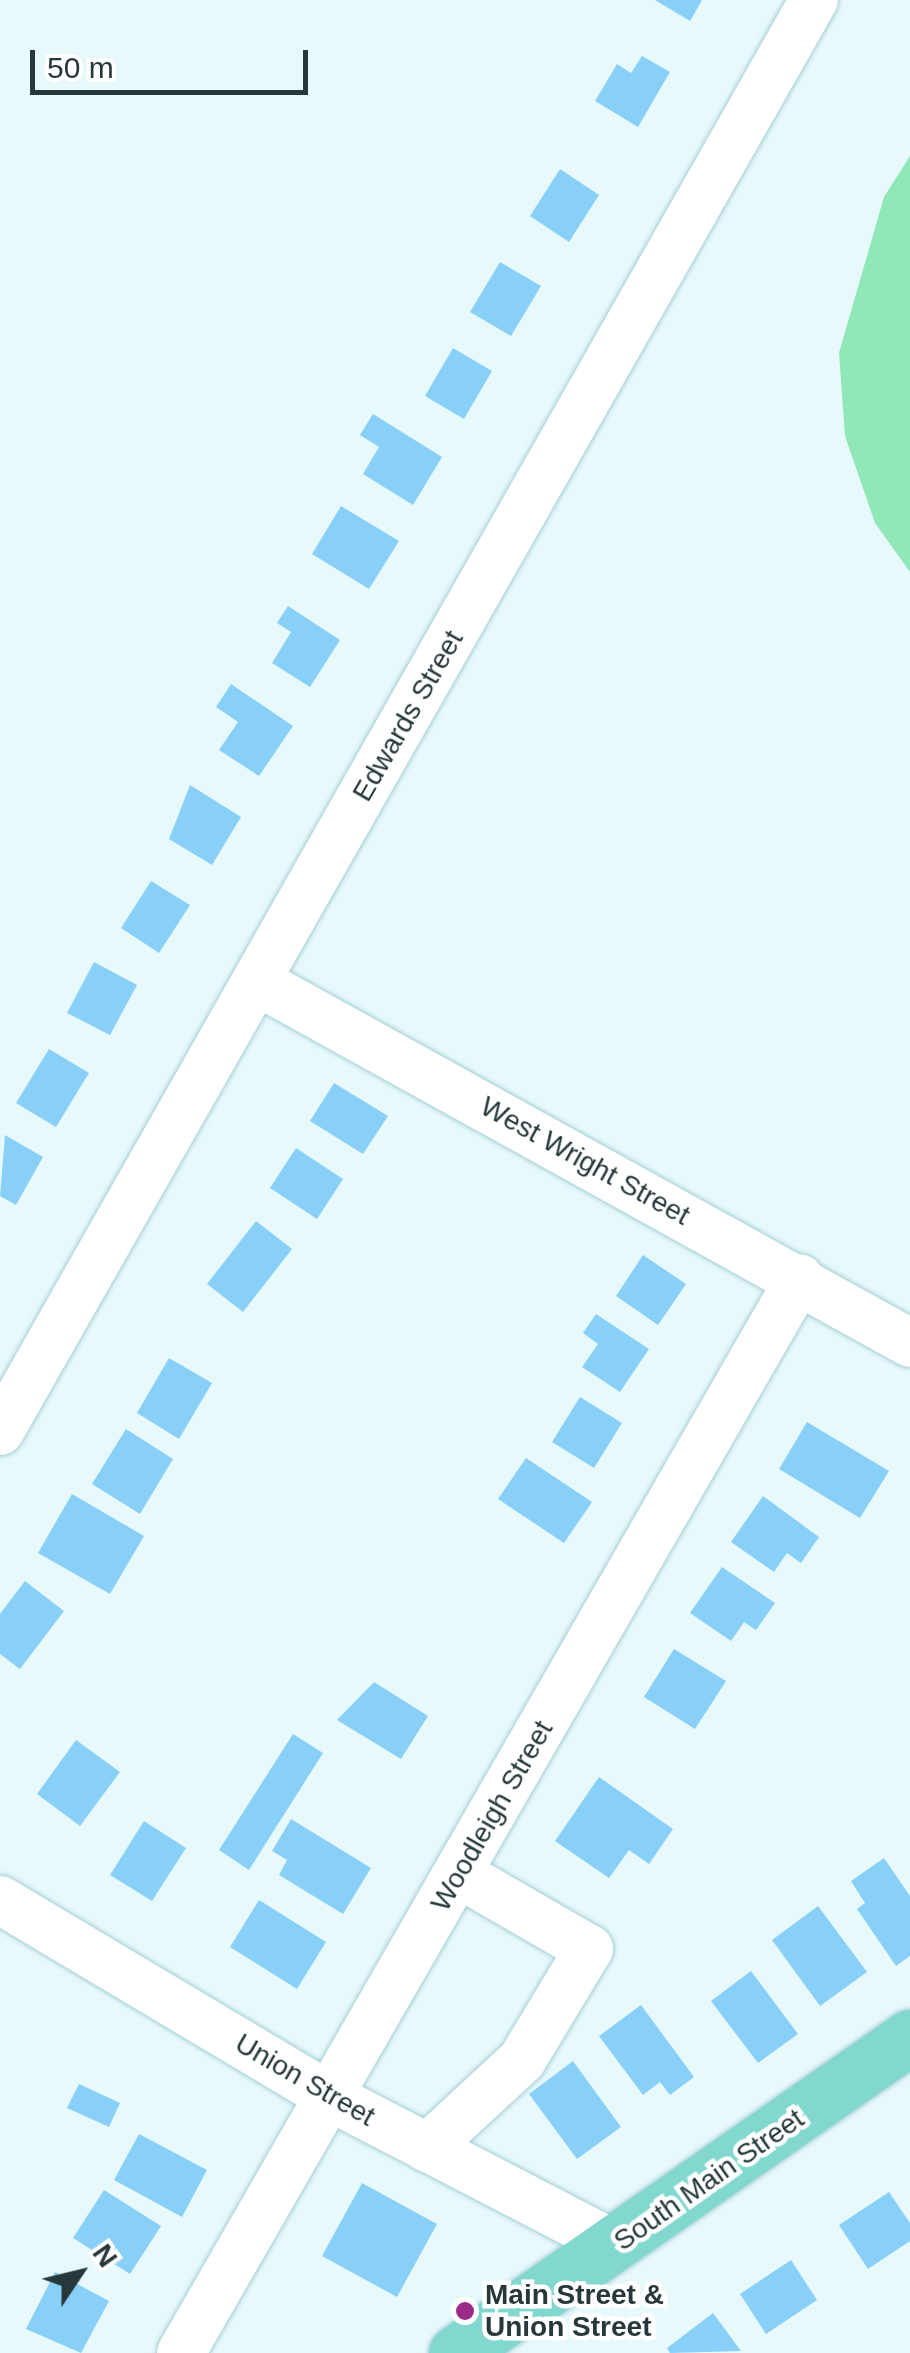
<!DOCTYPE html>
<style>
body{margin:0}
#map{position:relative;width:910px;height:2353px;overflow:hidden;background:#e8f9fc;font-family:Helvetica,sans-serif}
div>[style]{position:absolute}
.green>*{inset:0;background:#90e7b7}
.building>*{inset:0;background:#89d0f8}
.roads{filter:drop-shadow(0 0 2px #a4ced6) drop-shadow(0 0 2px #a4ced6)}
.minor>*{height:48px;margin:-24px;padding:0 24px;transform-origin:24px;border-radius:24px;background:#fff}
.major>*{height:55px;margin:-27.5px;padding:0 27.5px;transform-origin:27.5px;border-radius:27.5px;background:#82d8ce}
.dots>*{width:28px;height:28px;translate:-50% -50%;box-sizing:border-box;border:5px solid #fff;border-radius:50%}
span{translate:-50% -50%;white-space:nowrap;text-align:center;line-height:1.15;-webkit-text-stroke:9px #fff;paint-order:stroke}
.street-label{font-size:28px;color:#26383a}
.poi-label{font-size:28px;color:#26383a;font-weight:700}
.left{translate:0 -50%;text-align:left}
.north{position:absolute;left:30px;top:2223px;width:100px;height:100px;-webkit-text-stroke:8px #fff;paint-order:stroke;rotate:55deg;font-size:28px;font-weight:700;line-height:40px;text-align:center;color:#26383a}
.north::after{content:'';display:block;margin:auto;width:35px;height:45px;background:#26383a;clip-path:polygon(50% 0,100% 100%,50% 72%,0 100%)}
.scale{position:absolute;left:30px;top:50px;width:278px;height:45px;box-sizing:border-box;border:5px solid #26383a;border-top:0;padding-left:12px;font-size:30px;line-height:35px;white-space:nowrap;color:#26383a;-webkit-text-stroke:8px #fff;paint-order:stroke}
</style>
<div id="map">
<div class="green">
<div style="clip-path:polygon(910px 156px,910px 572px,875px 523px,845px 436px,839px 353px,884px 197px)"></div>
</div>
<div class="building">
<div style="clip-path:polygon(655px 0,702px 0,690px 21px)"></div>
<div style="clip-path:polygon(642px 56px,670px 72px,638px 127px,595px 101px,617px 64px,631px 73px)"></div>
<div style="clip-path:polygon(560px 169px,599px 195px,569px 242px,530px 216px)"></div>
<div style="clip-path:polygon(500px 262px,541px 286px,511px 336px,470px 312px)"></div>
<div style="clip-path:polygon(453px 348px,492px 371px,464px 419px,425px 396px)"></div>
<div style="clip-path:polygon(373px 414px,442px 457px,413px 505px,363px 474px,379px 447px,360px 435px)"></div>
<div style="clip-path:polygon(341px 506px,399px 541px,369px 589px,312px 554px)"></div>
<div style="clip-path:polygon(288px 606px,340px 640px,310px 687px,272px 663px,291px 632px,277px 623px)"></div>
<div style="clip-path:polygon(231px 684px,293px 726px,259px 776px,219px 750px,238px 722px,216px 707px)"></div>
<div style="clip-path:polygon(190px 785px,241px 817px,212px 865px,169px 839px)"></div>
<div style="clip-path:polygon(151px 881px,190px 905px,159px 953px,121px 928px)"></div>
<div style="clip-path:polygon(94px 962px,137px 985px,110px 1035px,67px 1013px)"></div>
<div style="clip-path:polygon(49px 1049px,89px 1073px,56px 1127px,16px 1103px)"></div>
<div style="clip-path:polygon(334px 1083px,388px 1116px,363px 1154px,310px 1121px)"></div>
<div style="clip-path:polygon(5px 1135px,43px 1157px,16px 1205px,0 1196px)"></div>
<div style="clip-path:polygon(296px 1148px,343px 1179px,317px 1219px,270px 1188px)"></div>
<div style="clip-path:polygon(256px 1221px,292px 1249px,243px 1312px,207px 1284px)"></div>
<div style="clip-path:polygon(643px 1255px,686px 1284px,658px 1325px,616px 1296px)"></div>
<div style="clip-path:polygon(596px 1314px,649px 1349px,620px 1392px,582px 1367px,598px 1344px,583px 1333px)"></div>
<div style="clip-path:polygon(169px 1358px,212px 1383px,179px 1439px,137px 1413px)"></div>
<div style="clip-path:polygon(580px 1397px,622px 1423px,594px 1468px,552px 1442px)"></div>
<div style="clip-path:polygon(807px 1422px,889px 1471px,860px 1518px,779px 1469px)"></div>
<div style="clip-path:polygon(126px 1429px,173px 1459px,140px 1514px,92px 1484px)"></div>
<div style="clip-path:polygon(526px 1458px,592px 1502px,564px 1543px,498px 1499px)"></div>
<div style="clip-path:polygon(72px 1494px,144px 1536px,110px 1594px,38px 1553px)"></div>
<div style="clip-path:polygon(763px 1496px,819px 1537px,801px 1563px,787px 1553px,774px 1572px,731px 1542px)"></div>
<div style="clip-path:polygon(722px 1567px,775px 1603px,756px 1630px,744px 1622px,731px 1641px,690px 1613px)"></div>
<div style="clip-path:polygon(25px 1581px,64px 1611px,20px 1669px,0 1654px,0 1614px)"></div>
<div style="clip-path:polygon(674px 1649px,726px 1681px,695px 1729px,644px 1697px)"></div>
<div style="clip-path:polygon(374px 1682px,428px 1716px,401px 1759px,337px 1720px)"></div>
<div style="clip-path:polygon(293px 1734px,323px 1753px,249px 1870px,219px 1850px)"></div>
<div style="clip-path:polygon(76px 1740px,120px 1772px,80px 1826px,37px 1794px)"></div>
<div style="clip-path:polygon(599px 1777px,673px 1829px,649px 1864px,629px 1850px,609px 1878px,555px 1841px)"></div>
<div style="clip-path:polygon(291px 1819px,371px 1868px,343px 1914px,279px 1875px,287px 1860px,272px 1851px)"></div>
<div style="clip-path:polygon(144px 1821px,186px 1848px,152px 1901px,110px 1875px)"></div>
<div style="clip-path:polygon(884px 1858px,910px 1896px,910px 1956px,896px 1966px,857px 1909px,865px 1903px,851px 1881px)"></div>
<div style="clip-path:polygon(259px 1900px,326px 1942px,297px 1989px,230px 1947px)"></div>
<div style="clip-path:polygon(818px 1906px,867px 1972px,820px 2006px,772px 1940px)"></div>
<div style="clip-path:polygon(751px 1971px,798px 2034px,758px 2063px,711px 2001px)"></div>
<div style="clip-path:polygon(641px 2005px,694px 2077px,670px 2095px,660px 2082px,643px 2095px,599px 2036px)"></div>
<div style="clip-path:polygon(573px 2061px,621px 2127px,577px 2159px,529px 2094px)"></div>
<div style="clip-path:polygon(79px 2084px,120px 2103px,109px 2127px,67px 2108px)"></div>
<div style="clip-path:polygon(139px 2134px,207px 2170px,182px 2217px,114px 2180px)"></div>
<div style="clip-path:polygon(362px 2183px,437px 2224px,397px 2297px,322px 2256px)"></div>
<div style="clip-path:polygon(104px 2190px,161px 2226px,130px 2274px,73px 2238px)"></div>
<div style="clip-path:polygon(889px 2192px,910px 2223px,910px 2241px,868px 2269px,839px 2225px)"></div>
<div style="clip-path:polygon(791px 2260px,817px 2300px,766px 2334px,740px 2294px)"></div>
<div style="clip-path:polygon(55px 2272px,109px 2301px,81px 2353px,26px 2329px)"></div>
<div style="clip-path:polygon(713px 2313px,741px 2351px,670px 2353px,667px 2348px)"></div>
</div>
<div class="roads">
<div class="minor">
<div style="left:258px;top:982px;width:745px;rotate:28.97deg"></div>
<div style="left:0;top:1431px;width:1646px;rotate:-60.37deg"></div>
<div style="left:0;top:1900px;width:387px;rotate:30.8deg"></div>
<div style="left:332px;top:2098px;width:321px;rotate:27.4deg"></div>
<div style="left:427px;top:2148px;width:129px;rotate:-42.8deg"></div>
<div style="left:522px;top:2060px;width:130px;rotate:-58.9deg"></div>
<div style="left:589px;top:1949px;width:150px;rotate:-150deg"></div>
<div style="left:181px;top:2353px;width:1240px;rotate:-60.07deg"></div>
</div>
<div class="major">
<div style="left:456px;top:2353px;width:553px;rotate:-34.84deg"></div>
</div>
</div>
<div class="dots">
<div style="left:465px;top:2311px;background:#9b2a88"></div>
</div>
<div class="street-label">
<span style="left:408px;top:716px;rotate:-60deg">Edwards Street</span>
<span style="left:585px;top:1161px;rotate:29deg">West Wright Street</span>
<span style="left:492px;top:1816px;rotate:-60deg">Woodleigh Street</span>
<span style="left:305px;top:2080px;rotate:30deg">Union Street</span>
<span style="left:709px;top:2180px;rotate:-35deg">South Main Street</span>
</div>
<div class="poi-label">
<span class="left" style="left:485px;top:2311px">Main Street &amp;<br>Union Street</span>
</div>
<div class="north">N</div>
<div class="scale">50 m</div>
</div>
